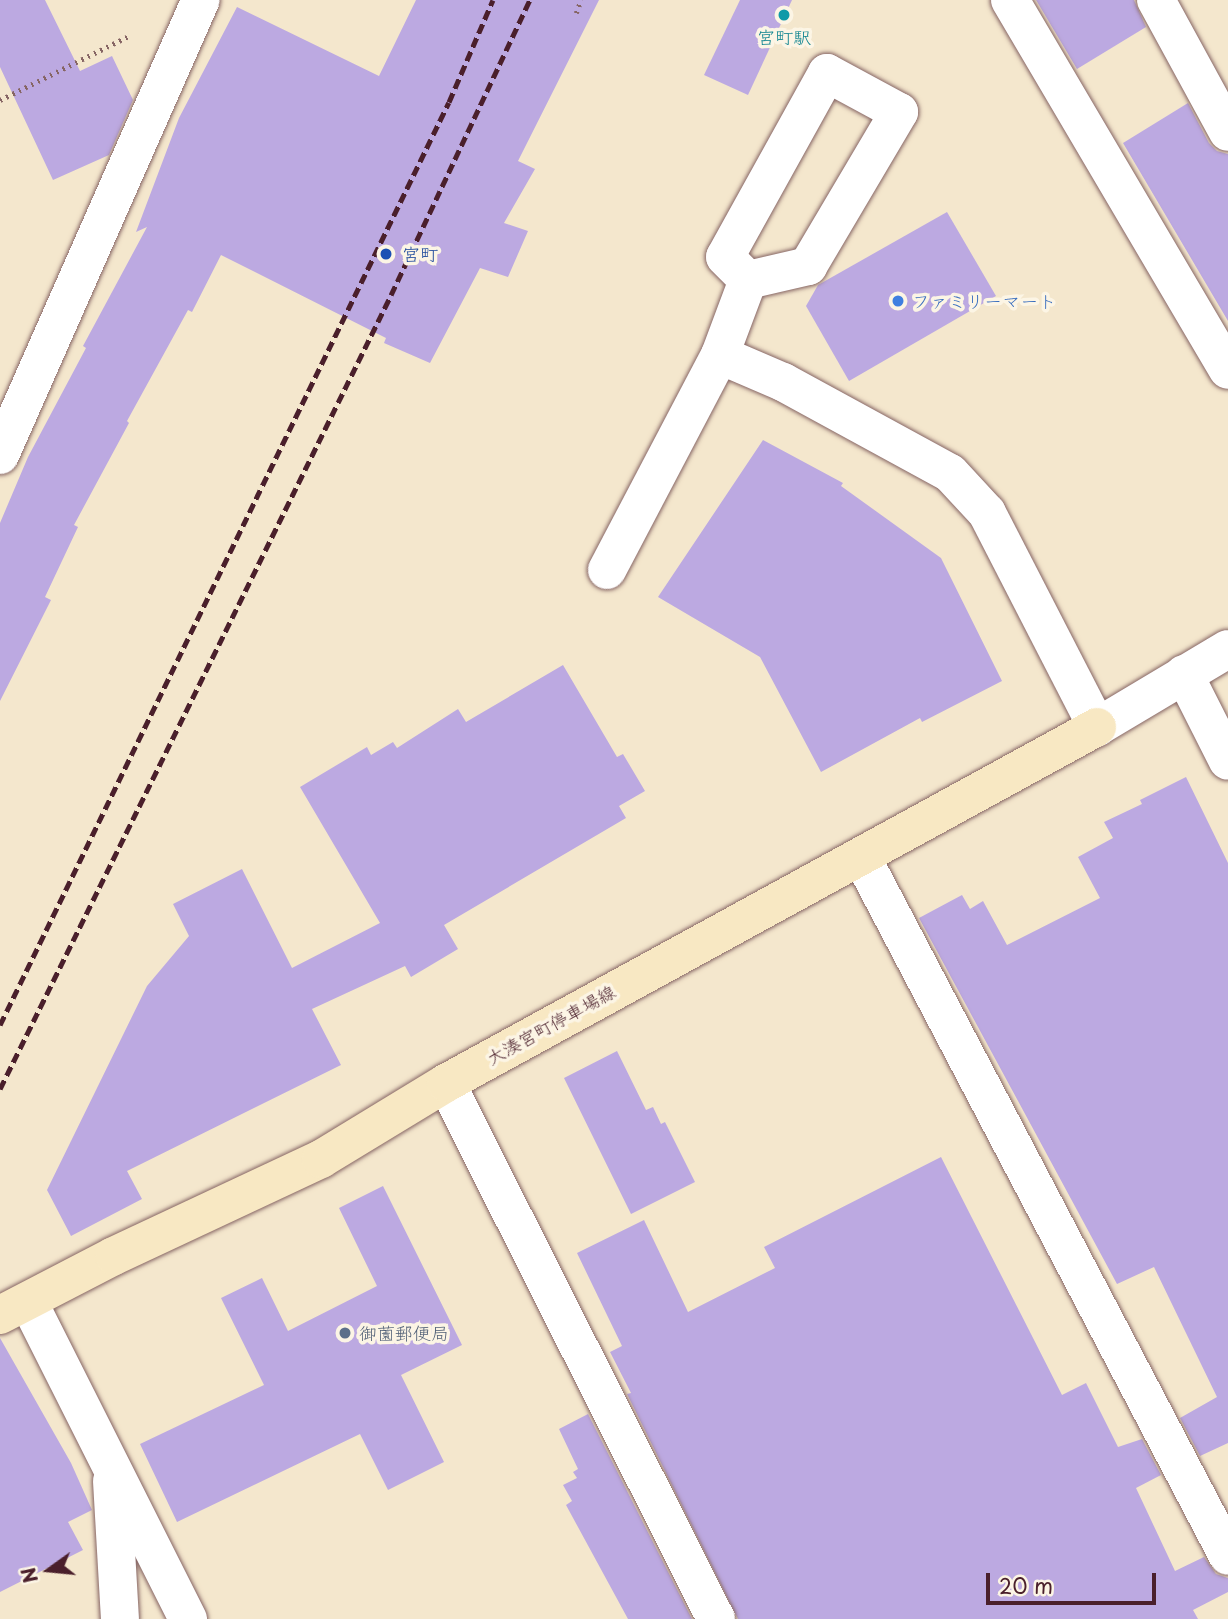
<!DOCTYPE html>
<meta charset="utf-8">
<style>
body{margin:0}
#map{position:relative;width:1228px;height:1619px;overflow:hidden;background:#f4e7cd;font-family:"Playpen Sans","Klee One",sans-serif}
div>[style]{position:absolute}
.building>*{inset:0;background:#bca9e1}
.path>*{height:4.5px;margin-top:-2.25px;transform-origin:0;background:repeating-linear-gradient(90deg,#866564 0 2px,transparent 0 7px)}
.roads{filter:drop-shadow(0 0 2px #866564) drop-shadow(0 0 2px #866564)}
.minor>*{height:38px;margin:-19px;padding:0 19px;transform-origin:19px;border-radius:19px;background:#fff}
.tertiary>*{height:38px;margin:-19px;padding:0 19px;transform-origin:19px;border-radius:19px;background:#fff}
.secondary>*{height:38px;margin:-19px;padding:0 19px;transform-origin:19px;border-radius:19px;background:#f8e8c3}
.rail>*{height:5px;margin-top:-2.5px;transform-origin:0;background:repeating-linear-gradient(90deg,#4a1f2b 0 10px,transparent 0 15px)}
.dots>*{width:19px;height:19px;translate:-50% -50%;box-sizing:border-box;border:4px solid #fcf5e5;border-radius:50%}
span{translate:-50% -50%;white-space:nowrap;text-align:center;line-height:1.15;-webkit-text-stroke:7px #fcf5e5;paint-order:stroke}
.culture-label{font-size:18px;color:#0d838f}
.transit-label{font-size:18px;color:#164399}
.left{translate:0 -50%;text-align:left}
.shop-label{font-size:18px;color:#366cbe}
.street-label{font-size:18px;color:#4a1f2b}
.service-label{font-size:18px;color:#4e5e75}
.north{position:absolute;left:14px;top:1535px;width:70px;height:70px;-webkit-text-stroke:5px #fcf5e5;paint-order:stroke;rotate:255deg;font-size:19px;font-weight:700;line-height:28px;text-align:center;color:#4a1f2b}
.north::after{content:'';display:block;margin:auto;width:24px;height:32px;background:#4a1f2b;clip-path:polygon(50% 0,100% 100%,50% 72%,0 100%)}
.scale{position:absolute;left:986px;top:1573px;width:170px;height:32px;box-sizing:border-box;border:4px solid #4a1f2b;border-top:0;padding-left:9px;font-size:21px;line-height:24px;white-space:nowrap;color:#4a1f2b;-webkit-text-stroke:5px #fcf5e5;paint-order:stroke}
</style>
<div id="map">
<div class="building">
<div style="clip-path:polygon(0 0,45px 0,80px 71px,112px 56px,133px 100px,109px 155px,53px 180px,0 67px)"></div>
<div style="clip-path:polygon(416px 0,599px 0,518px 161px,535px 169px,504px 223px,528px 231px,508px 277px,480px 268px,430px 363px,384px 343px,386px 338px,221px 255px,192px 312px,188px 310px,127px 421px,129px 423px,74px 525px,78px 527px,45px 597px,51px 600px,0 701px,0 523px,28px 457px,86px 348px,83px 346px,147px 227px,136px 232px,179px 118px,237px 7px,379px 76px)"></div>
<div style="clip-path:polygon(740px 0,792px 0,748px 95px,704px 75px)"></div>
<div style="clip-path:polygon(1036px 0,1134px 0,1146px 27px,1077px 69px)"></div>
<div style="clip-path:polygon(1188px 103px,1209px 143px,1217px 151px,1228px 154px,1228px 321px,1123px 143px)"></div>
<div style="clip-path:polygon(947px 212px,996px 296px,849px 381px,806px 306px,818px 285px)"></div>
<div style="clip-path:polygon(763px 440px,843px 483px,841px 486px,941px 558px,1002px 681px,922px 722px,920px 718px,821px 772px,760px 657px,658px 597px)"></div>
<div style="clip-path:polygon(563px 665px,617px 757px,623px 754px,645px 791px,619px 806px,626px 818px,444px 925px,458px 949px,411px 977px,405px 966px,312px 1009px,341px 1065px,127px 1171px,142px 1199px,71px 1236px,47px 1190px,147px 986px,189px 936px,173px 904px,242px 869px,292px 968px,380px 923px,300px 787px,367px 747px,371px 755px,393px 742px,397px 748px,458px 709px,466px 722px)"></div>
<div style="clip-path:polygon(1186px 777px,1228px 863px,1228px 1443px,1200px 1456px,1180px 1418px,1217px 1397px,1154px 1267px,1117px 1284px,919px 918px,962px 895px,970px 909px,983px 901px,1007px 945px,1100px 898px,1078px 857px,1113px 838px,1104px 822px,1142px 804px,1140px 800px)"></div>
<div style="clip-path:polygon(617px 1051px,646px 1110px,653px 1107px,661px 1124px,665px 1122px,695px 1182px,631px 1214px,564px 1078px)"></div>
<div style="clip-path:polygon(941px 1157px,1062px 1395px,1086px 1383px,1118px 1447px,1142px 1439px,1161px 1475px,1136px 1488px,1175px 1571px,1204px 1557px,1216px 1574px,1228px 1578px,1228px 1592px,1193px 1610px,1198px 1619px,738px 1619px,627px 1394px,631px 1393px,610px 1352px,622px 1346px,577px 1253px,644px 1220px,688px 1312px,775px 1268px,764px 1247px)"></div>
<div style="clip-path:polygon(383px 1186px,462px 1345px,401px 1375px,444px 1462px,388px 1490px,360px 1434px,177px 1522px,140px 1444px,264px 1385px,221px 1298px,262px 1278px,288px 1331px,377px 1286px,339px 1208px)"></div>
<div style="clip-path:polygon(0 1338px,71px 1463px,92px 1510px,68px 1522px,83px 1550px,0 1592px)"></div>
<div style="clip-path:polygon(588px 1414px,692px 1619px,628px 1619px,566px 1505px,572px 1501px,563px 1485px,577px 1478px,573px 1472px,578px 1469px,559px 1429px)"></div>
</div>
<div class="path">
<div style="left:576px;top:13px;width:14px;rotate:-69deg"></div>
<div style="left:0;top:100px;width:146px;rotate:-26.4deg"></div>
</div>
<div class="roads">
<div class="minor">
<div style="left:1010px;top:0;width:429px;rotate:59.5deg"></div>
<div style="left:1156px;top:0;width:150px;rotate:61.4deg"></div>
<div style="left:748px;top:280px;width:62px;rotate:-13.1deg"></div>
<div style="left:808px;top:266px;width:179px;rotate:-59.4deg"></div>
<div style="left:899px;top:112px;width:82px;rotate:-151.6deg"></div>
<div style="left:827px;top:73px;width:210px;rotate:119deg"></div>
<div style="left:725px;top:257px;width:33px;rotate:45deg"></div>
<div style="left:748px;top:280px;width:80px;rotate:110.5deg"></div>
<div style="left:720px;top:355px;width:69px;rotate:23.2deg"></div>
<div style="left:783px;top:382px;width:190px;rotate:28.6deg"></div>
<div style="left:950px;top:473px;width:54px;rotate:47.2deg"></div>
<div style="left:987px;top:513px;width:241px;rotate:62.8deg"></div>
<div style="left:0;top:455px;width:497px;rotate:-66.2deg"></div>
<div style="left:607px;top:570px;width:243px;rotate:-62.3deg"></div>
<div style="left:1184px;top:674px;width:97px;rotate:63.2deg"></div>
<div style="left:861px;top:856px;width:790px;rotate:62.33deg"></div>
<div style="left:446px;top:1083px;width:600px;rotate:63.26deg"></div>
<div style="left:29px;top:1303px;width:354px;rotate:63.3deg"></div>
<div style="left:112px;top:1481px;width:138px;rotate:86.7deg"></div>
</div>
<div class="tertiary">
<div style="left:1097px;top:727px;width:152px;rotate:-30.8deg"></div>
</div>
<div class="secondary">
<div style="left:0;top:1315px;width:128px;rotate:-27.4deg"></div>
<div style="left:114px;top:1256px;width:229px;rotate:-25.1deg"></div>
<div style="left:321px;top:1159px;width:146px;rotate:-31.3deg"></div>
<div style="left:446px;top:1083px;width:742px;rotate:-28.67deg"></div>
</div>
</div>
<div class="rail">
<div style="left:0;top:1025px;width:1026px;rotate:-64.06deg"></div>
<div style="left:449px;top:102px;width:111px;rotate:-66.7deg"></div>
<div style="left:0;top:1089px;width:885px;rotate:-63.78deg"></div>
<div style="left:391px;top:295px;width:326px;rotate:-64.8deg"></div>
</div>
<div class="dots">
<div style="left:784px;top:15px;background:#0f9aa8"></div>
<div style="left:386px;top:254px;background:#1a4fb4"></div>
<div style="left:898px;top:301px;background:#3f7fe0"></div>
<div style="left:345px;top:1333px;background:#5c6f8a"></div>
</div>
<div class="culture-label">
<span style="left:784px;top:37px">宮町駅</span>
</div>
<div class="transit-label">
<span class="left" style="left:402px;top:254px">宮町</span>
</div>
<div class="shop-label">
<span class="left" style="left:912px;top:301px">ファミリーマート</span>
</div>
<div class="street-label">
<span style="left:551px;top:1025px;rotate:-29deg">大湊宮町停車場線</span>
</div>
<div class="service-label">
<span class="left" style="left:359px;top:1333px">御薗郵便局</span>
</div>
<div class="north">N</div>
<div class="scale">20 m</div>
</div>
